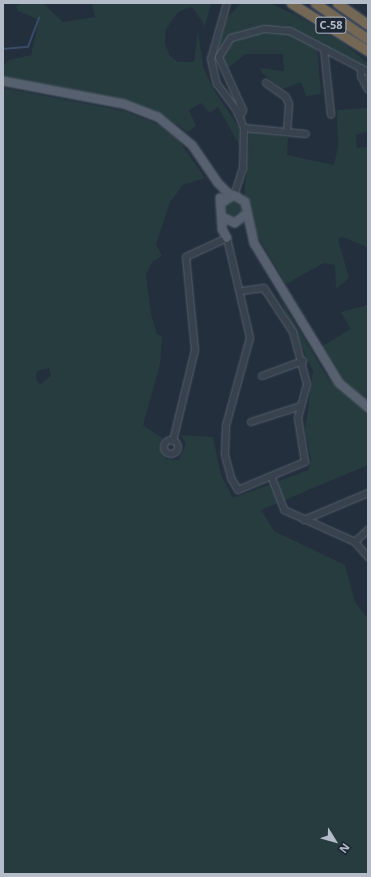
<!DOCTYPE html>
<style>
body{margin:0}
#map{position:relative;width:371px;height:877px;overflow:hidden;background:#242f3e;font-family:"Noto Sans",sans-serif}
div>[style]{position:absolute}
.green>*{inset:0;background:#263c3f}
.round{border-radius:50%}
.stream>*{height:1.5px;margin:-0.75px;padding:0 0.75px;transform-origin:0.75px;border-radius:0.75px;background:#394c67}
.roads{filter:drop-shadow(0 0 1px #565f6c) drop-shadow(0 0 1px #565f6c)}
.minor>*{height:6px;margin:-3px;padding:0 3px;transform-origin:3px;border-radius:3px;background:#38414e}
.minor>.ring{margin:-3px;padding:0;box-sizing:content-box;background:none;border:6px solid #38414e;border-radius:50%}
.major>*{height:8px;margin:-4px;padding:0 4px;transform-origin:4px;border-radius:4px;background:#56606e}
.highway>*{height:9px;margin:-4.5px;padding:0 4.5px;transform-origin:4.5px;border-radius:4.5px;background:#746855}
span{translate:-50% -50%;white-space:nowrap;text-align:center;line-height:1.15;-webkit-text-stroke:3px #1d2633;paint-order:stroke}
.shield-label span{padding:1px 3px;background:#1d2633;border:1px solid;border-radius:3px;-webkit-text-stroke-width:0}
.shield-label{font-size:11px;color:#b4bcc9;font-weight:700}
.frame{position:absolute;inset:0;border:4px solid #b4bcc9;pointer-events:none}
.north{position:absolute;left:315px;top:821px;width:40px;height:40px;-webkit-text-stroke:3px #1d2633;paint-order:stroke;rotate:127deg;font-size:11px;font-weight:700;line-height:16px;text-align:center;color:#b4bcc9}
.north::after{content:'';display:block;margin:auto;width:14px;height:18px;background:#b4bcc9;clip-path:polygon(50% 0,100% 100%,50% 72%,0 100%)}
</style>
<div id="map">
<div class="green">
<div style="clip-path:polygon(22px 3px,43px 3px,63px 22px,95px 17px,92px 3px,211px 3px,205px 26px,192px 7px,178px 12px,166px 29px,165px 44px,170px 56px,178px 62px,194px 62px,198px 30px,203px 66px,212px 87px,240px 129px,241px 148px,218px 107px,210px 113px,201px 103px,189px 110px,196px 126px,188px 132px,156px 111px,120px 100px,3px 77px,3px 66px,9px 60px,31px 55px,39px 20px,18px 11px,16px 6px)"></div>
<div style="clip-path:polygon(241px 3px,269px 3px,296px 15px,342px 42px,368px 63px,368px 69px,281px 25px,277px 27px,317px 47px,321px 94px,306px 96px,301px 82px,282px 89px,262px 73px,260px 68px,284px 71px,283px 54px,246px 54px,225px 70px,217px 57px,220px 43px,227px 18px)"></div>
<div style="clip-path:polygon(evenodd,3px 88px,124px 111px,160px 125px,180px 142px,205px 178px,183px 185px,170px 202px,156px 244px,162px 256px,152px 262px,146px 275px,151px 314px,157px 334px,162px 336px,160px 364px,143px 425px,162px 438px,160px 447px,166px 459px,179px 460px,186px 444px,181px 435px,213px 437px,221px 475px,233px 498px,308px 470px,311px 460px,305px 431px,313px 371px,278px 295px,330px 382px,321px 347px,351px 329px,341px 312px,368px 305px,368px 465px,261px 510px,274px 531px,345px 565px,355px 602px,368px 619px,368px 874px,3px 874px,3px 88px,49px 368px,51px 376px,40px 385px,36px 379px,37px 371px,49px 368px)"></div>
<div style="clip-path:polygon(368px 108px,368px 131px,356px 135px,357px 148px,368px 147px,368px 251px,367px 247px,342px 237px,338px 239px,349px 278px,336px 289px,335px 265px,324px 263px,286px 284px,254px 230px,244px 199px,250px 131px,288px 137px,287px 155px,334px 165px,338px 147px,337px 110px)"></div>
<div class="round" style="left:224px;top:200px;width:18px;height:18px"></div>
</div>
<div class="stream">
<div style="left:3px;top:49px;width:25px;rotate:-5deg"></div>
<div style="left:28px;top:47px;width:31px;rotate:-69deg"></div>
</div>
<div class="roads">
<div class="minor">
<div style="left:227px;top:3px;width:58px;rotate:105.9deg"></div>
<div style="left:211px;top:59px;width:26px;rotate:77deg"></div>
<div style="left:217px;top:84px;width:31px;rotate:53deg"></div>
<div style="left:236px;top:109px;width:21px;rotate:67deg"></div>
<div style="left:244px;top:128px;width:40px;rotate:91.4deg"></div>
<div style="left:243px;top:168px;width:28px;rotate:108deg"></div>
<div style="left:324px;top:49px;width:66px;rotate:83.9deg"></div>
<div style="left:361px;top:68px;width:8px;rotate:90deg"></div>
<div style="left:361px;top:76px;width:15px;rotate:62deg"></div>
<div style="left:266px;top:83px;width:24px;rotate:35deg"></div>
<div style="left:286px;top:97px;width:8px;rotate:67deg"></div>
<div style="left:289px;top:104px;width:28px;rotate:94deg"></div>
<div style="left:240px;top:117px;width:8px;rotate:-67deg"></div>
<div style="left:243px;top:110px;width:58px;rotate:-114.4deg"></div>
<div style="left:219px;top:57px;width:22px;rotate:-58deg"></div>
<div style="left:231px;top:38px;width:35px;rotate:-15deg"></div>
<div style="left:265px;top:29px;width:25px;rotate:5deg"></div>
<div style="left:290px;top:31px;width:88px;rotate:27.7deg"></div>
<div style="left:244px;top:128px;width:62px;rotate:5.5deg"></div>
<div style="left:262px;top:376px;width:44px;rotate:-20.1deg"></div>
<div style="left:251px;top:422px;width:52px;rotate:-17.7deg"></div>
<div class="ring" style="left:164px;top:440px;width:8px;height:8px"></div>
<div style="left:173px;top:441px;width:94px;rotate:-76.4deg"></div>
<div style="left:195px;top:350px;width:93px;rotate:-95.5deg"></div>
<div style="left:186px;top:257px;width:45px;rotate:-24.9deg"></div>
<div style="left:227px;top:238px;width:103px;rotate:77deg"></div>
<div style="left:250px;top:338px;width:91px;rotate:105.3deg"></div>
<div style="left:226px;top:426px;width:29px;rotate:92deg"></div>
<div style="left:225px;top:455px;width:24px;rotate:75deg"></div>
<div style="left:231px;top:478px;width:14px;rotate:60deg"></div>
<div style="left:238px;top:490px;width:73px;rotate:-22.7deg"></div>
<div style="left:305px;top:462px;width:45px;rotate:-99deg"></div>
<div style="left:298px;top:418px;width:35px;rotate:-75deg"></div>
<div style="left:307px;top:384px;width:54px;rotate:-105.1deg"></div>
<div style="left:293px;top:332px;width:53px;rotate:-123.4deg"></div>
<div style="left:264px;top:288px;width:22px;rotate:172deg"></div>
<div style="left:272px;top:478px;width:34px;rotate:69deg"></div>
<div style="left:284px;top:510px;width:78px;rotate:24.3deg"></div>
<div style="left:355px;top:542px;width:20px;rotate:49deg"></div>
<div style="left:304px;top:520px;width:69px;rotate:-22.9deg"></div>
<div style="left:355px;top:542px;width:18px;rotate:-43deg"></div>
</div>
<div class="major">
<div style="left:3px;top:81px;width:123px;rotate:10.8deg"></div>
<div style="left:124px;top:104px;width:36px;rotate:21deg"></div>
<div style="left:158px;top:117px;width:44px;rotate:39.5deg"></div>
<div style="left:192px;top:145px;width:46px;rotate:55.6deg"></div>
<div style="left:218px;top:183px;width:18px;rotate:45deg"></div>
<div style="left:220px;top:198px;width:31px;rotate:86deg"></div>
<div style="left:222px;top:229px;width:10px;rotate:61deg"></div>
<div style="left:221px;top:203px;width:15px;rotate:-32deg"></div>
<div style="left:234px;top:195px;width:13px;rotate:32deg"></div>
<div style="left:245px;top:202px;width:42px;rotate:77.6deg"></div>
<div style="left:254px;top:243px;width:164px;rotate:58.7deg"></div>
<div style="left:339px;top:383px;width:38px;rotate:40deg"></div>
<div style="left:222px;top:217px;width:14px;rotate:25deg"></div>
<div style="left:235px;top:223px;width:14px;rotate:-39deg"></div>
</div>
<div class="highway">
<div style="left:291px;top:3px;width:91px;rotate:31.9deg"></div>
<div style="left:315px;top:3px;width:64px;rotate:34.2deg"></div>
<div style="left:337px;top:3px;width:38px;rotate:35deg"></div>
</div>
</div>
<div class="shield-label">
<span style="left:331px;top:25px">C-58</span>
</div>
<div class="frame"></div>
<div class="north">N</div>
</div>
